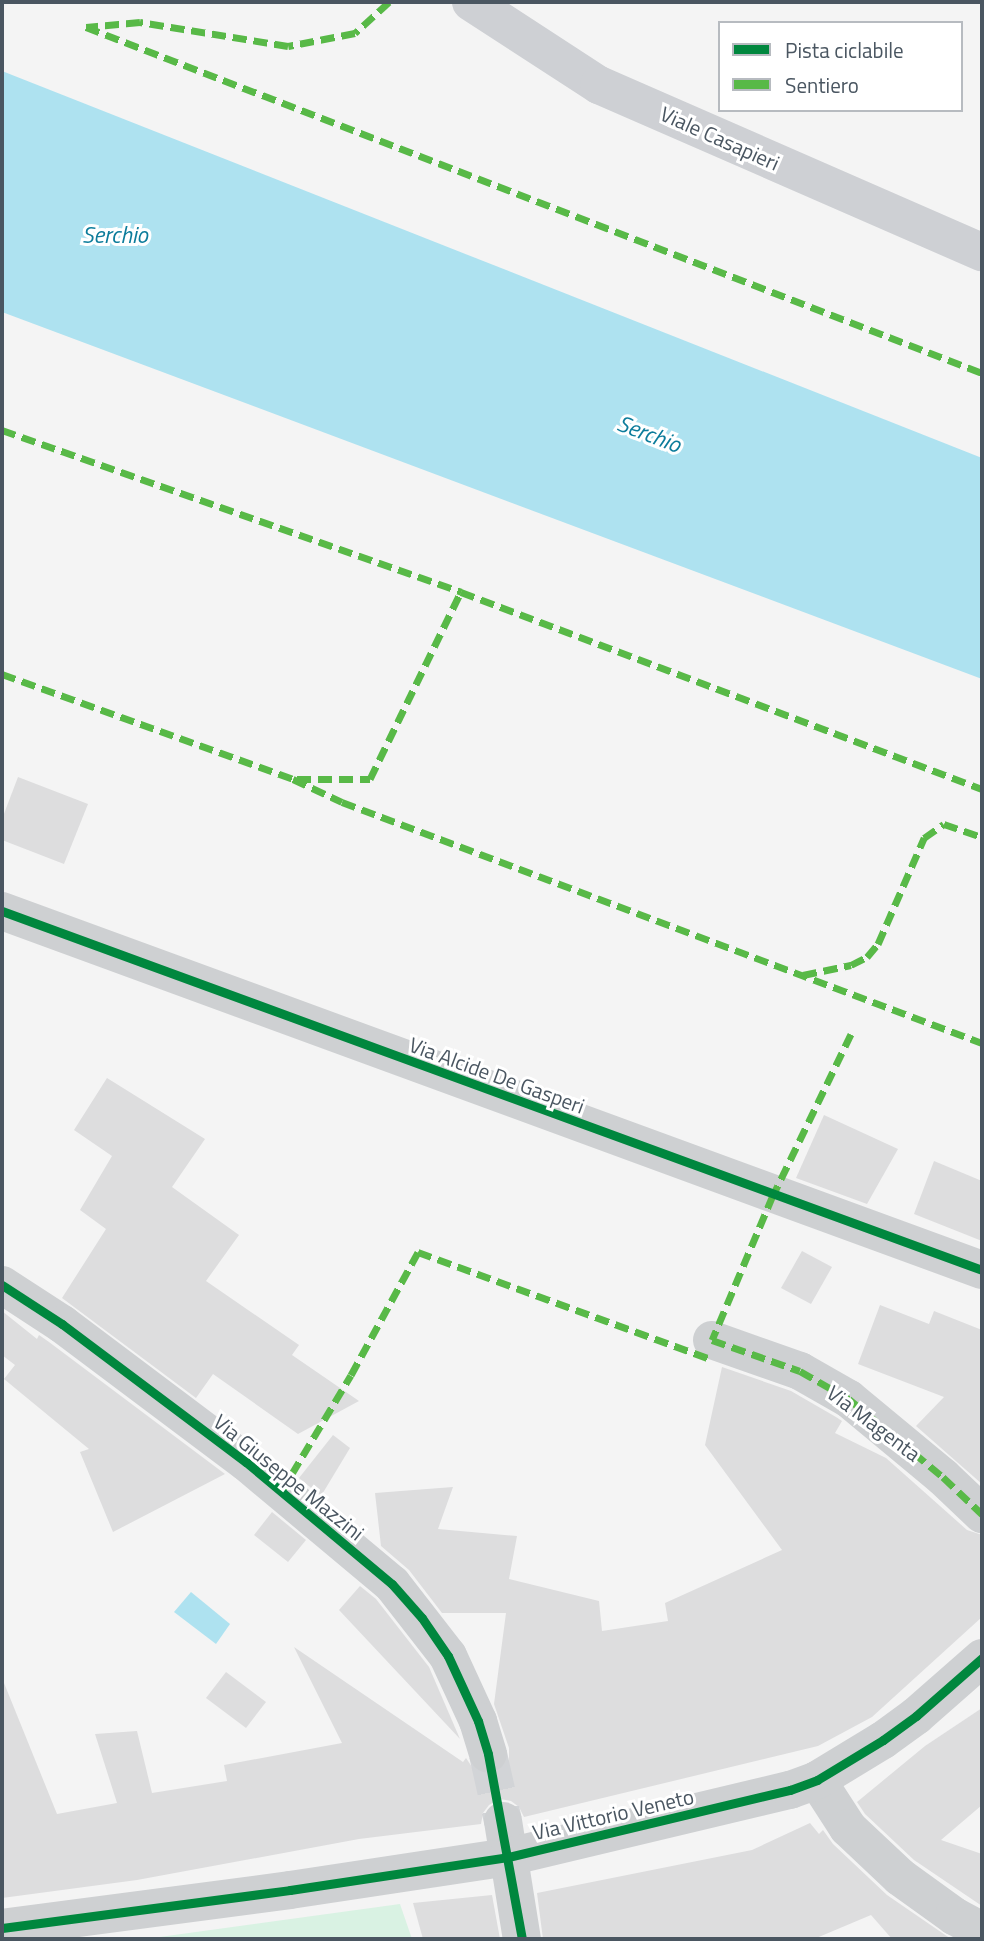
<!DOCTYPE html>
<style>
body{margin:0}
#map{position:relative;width:984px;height:1941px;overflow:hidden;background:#f4f4f4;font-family:"Titillium Web",sans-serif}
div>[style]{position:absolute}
.green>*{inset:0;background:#d9f2e3}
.water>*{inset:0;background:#aee2f0}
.building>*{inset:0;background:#ddddde}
.minor-tunnel>*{height:38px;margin-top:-19px;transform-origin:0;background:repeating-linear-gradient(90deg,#d2d4d7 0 38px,transparent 0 57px)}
.minor>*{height:38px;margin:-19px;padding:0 19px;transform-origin:19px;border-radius:19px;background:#ced0d2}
.tertiary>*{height:38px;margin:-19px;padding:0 19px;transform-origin:19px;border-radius:19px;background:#ced0d2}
.secondary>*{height:38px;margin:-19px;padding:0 19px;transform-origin:19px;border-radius:19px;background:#ced0d4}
.quiet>*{height:7px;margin-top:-3.5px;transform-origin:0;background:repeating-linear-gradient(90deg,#58b947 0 14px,transparent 0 21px)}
.cycleway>*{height:9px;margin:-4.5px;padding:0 4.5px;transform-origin:4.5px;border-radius:4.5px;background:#00873e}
span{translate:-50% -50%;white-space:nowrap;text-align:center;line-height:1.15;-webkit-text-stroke:6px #fff;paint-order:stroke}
.street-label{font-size:21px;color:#4a5661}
.water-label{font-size:23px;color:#0c7c9b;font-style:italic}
.frame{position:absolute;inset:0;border:4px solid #4a5661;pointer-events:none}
.legend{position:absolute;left:718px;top:21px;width:245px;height:91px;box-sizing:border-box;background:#fff;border:2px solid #b7bbc0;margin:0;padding:9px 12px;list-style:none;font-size:21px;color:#4a5661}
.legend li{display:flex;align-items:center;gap:14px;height:35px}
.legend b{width:35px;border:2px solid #b7bbc0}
</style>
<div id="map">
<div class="green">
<div style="clip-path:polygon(400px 1904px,412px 1939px,145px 1939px,327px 1914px)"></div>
</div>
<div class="water">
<div style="clip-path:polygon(2px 71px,982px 458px,982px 679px,2px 312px)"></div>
<div style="clip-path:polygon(191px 1592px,230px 1624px,216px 1644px,174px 1612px)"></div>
</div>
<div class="building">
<div style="clip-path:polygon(18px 777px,88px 804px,64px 864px,2px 840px,2px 819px)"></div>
<div style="clip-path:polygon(107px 1078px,205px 1139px,172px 1187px,239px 1235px,206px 1281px,299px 1345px,292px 1355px,359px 1401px,298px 1434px,213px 1374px,196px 1398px,62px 1298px,106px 1229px,80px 1210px,112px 1156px,74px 1130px)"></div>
<div style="clip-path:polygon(824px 1115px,898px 1149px,867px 1204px,796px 1178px)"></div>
<div style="clip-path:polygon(934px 1161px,982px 1181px,982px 1241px,914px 1214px)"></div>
<div style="clip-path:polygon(802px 1251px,832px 1267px,811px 1304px,781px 1288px)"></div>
<div style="clip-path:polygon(880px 1305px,929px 1324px,934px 1311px,982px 1330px,982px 1484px,916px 1426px,944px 1397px,858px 1364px)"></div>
<div style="clip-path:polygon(2px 1311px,37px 1339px,39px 1335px,49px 1342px,225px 1474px,113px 1532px,80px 1452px,89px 1449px,4px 1379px,15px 1365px,2px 1355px)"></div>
<div style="clip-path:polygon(722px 1367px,791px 1391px,836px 1417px,842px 1421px,835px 1433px,886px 1458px,967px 1530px,982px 1535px,982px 1617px,872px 1717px,818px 1746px,524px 1817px,519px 1807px,511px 1801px,500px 1799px,489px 1805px,483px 1813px,481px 1824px,359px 1839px,137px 1880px,2px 1898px,2px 1678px,57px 1814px,117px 1803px,95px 1734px,137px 1731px,152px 1793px,227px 1781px,224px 1765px,342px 1743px,294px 1647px,463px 1762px,466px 1758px,474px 1770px,484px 1775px,495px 1775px,503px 1769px,509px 1760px,509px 1748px,494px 1704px,506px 1613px,442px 1613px,409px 1570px,381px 1546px,375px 1493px,453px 1487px,438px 1529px,517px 1536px,509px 1579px,599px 1601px,602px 1631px,668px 1621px,665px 1603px,782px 1550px,705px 1445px)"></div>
<div style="clip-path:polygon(333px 1435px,350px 1448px,321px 1496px,299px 1478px)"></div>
<div style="clip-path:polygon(272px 1512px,306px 1540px,288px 1562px,254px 1535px)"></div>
<div style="clip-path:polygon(360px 1586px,376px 1599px,429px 1667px,460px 1739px,339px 1610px)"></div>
<div style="clip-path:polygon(226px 1672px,266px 1702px,246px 1728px,206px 1698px)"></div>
<div style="clip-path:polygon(982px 1708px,982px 1805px,941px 1840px,982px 1854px,982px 1906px,914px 1860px,865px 1814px,857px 1802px,925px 1746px)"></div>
<div style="clip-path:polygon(810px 1823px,819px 1834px,823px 1830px,833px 1844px,887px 1895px,951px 1939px,892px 1939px,871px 1915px,814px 1939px,543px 1939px,537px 1893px,752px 1850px)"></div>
<div style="clip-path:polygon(492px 1895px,500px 1939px,423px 1939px,413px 1903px)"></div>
</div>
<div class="minor-tunnel">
<div style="left:488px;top:1754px;width:69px;rotate:77.4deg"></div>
</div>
<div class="minor">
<div style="left:2px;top:1285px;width:72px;rotate:33deg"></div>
<div style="left:62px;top:1324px;width:230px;rotate:36.9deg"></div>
<div style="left:246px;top:1462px;width:190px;rotate:39.9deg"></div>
<div style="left:392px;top:1584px;width:91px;rotate:52.1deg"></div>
<div style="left:448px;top:1656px;width:72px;rotate:65.2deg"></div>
<div style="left:478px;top:1721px;width:34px;rotate:73deg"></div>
<div style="left:712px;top:1340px;width:93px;rotate:19.4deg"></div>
<div style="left:800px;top:1371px;width:56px;rotate:29.7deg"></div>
<div style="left:849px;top:1399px;width:122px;rotate:39.7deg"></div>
<div style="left:943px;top:1477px;width:54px;rotate:43.5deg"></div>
<div style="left:817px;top:1780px;width:57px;rotate:57.1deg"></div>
<div style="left:848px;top:1828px;width:71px;rotate:43.3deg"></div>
<div style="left:900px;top:1877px;width:67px;rotate:35.8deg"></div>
<div style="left:954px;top:1916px;width:32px;rotate:28deg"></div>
<div style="left:503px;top:1821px;width:120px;rotate:80.9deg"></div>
<div style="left:2px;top:1928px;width:290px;rotate:-7.5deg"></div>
<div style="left:290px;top:1890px;width:220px;rotate:-8.6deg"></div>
<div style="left:508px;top:1857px;width:290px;rotate:-13.4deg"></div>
<div style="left:790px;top:1790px;width:29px;rotate:-20deg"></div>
<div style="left:817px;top:1780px;width:77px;rotate:-31.2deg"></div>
<div style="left:883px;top:1740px;width:41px;rotate:-36deg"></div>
<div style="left:916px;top:1716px;width:88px;rotate:-41.3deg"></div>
</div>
<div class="tertiary">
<div style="left:2px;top:911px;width:1044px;rotate:20.12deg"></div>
</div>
<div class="secondary">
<div style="left:471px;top:2px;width:153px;rotate:33deg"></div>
<div style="left:599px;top:85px;width:418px;rotate:23.6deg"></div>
</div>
<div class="quiet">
<div style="left:389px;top:2px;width:46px;rotate:137.6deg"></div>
<div style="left:355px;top:33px;width:68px;rotate:169deg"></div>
<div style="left:288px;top:46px;width:150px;rotate:-170.8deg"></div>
<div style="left:140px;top:22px;width:54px;rotate:174.7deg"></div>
<div style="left:86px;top:27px;width:960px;rotate:21.11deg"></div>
<div style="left:2px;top:430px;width:487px;rotate:19.4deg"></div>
<div style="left:461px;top:592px;width:557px;rotate:20.71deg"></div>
<div style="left:2px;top:674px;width:309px;rotate:19.8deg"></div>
<div style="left:293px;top:779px;width:54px;rotate:25.1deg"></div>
<div style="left:342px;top:802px;width:684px;rotate:20.63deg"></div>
<div style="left:297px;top:779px;width:73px"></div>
<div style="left:370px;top:779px;width:208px;rotate:-64.1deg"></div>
<div style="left:803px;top:975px;width:49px;rotate:-11.8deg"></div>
<div style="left:851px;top:965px;width:18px;rotate:-27deg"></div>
<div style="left:867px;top:957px;width:17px;rotate:-50deg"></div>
<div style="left:878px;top:944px;width:116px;rotate:-66.5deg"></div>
<div style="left:924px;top:838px;width:24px;rotate:-35deg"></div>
<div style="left:944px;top:824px;width:40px;rotate:18.9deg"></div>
<div style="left:851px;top:1034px;width:179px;rotate:115.8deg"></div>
<div style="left:773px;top:1195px;width:157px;rotate:112.8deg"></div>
<div style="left:712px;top:1340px;width:93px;rotate:19.4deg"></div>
<div style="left:800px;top:1371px;width:56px;rotate:29.7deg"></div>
<div style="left:849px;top:1399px;width:122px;rotate:39.7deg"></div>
<div style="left:943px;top:1477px;width:54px;rotate:43.5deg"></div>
<div style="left:281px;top:1492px;width:136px;rotate:-59.1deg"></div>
<div style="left:351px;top:1375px;width:140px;rotate:-61.4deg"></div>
<div style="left:418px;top:1252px;width:314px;rotate:20.1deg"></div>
</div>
<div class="cycleway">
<div style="left:2px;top:911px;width:1044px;rotate:20.12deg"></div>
<div style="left:2px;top:1285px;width:72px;rotate:33deg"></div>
<div style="left:62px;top:1324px;width:230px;rotate:36.9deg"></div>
<div style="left:246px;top:1462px;width:190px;rotate:39.9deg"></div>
<div style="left:392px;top:1584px;width:45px;rotate:48.6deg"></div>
<div style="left:422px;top:1618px;width:46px;rotate:55.6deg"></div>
<div style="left:448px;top:1656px;width:72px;rotate:65.2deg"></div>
<div style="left:478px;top:1721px;width:34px;rotate:73deg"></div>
<div style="left:488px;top:1754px;width:188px;rotate:79.6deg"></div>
<div style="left:2px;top:1928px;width:290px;rotate:-7.5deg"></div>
<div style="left:290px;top:1890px;width:220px;rotate:-8.6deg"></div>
<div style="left:508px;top:1857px;width:290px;rotate:-13.4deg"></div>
<div style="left:790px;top:1790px;width:29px;rotate:-20deg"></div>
<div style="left:817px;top:1780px;width:77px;rotate:-31.2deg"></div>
<div style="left:883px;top:1740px;width:41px;rotate:-36deg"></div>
<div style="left:916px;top:1716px;width:88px;rotate:-41.3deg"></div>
</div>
<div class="street-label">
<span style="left:720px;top:138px;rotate:24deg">Viale Casapieri</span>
<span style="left:497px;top:1075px;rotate:20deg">Via Alcide De Gasperi</span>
<span style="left:874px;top:1423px;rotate:37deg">Via Magenta</span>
<span style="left:289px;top:1477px;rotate:39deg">Via Giuseppe Mazzini</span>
<span style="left:613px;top:1814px;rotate:-13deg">Via Vittorio Veneto</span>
</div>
<div class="water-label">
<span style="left:115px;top:235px">Serchio</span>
<span style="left:649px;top:434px;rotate:21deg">Serchio</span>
</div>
<div class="frame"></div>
<ul class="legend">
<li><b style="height:9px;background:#00873e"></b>Pista ciclabile</li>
<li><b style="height:9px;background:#58b947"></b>Sentiero</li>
</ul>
</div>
